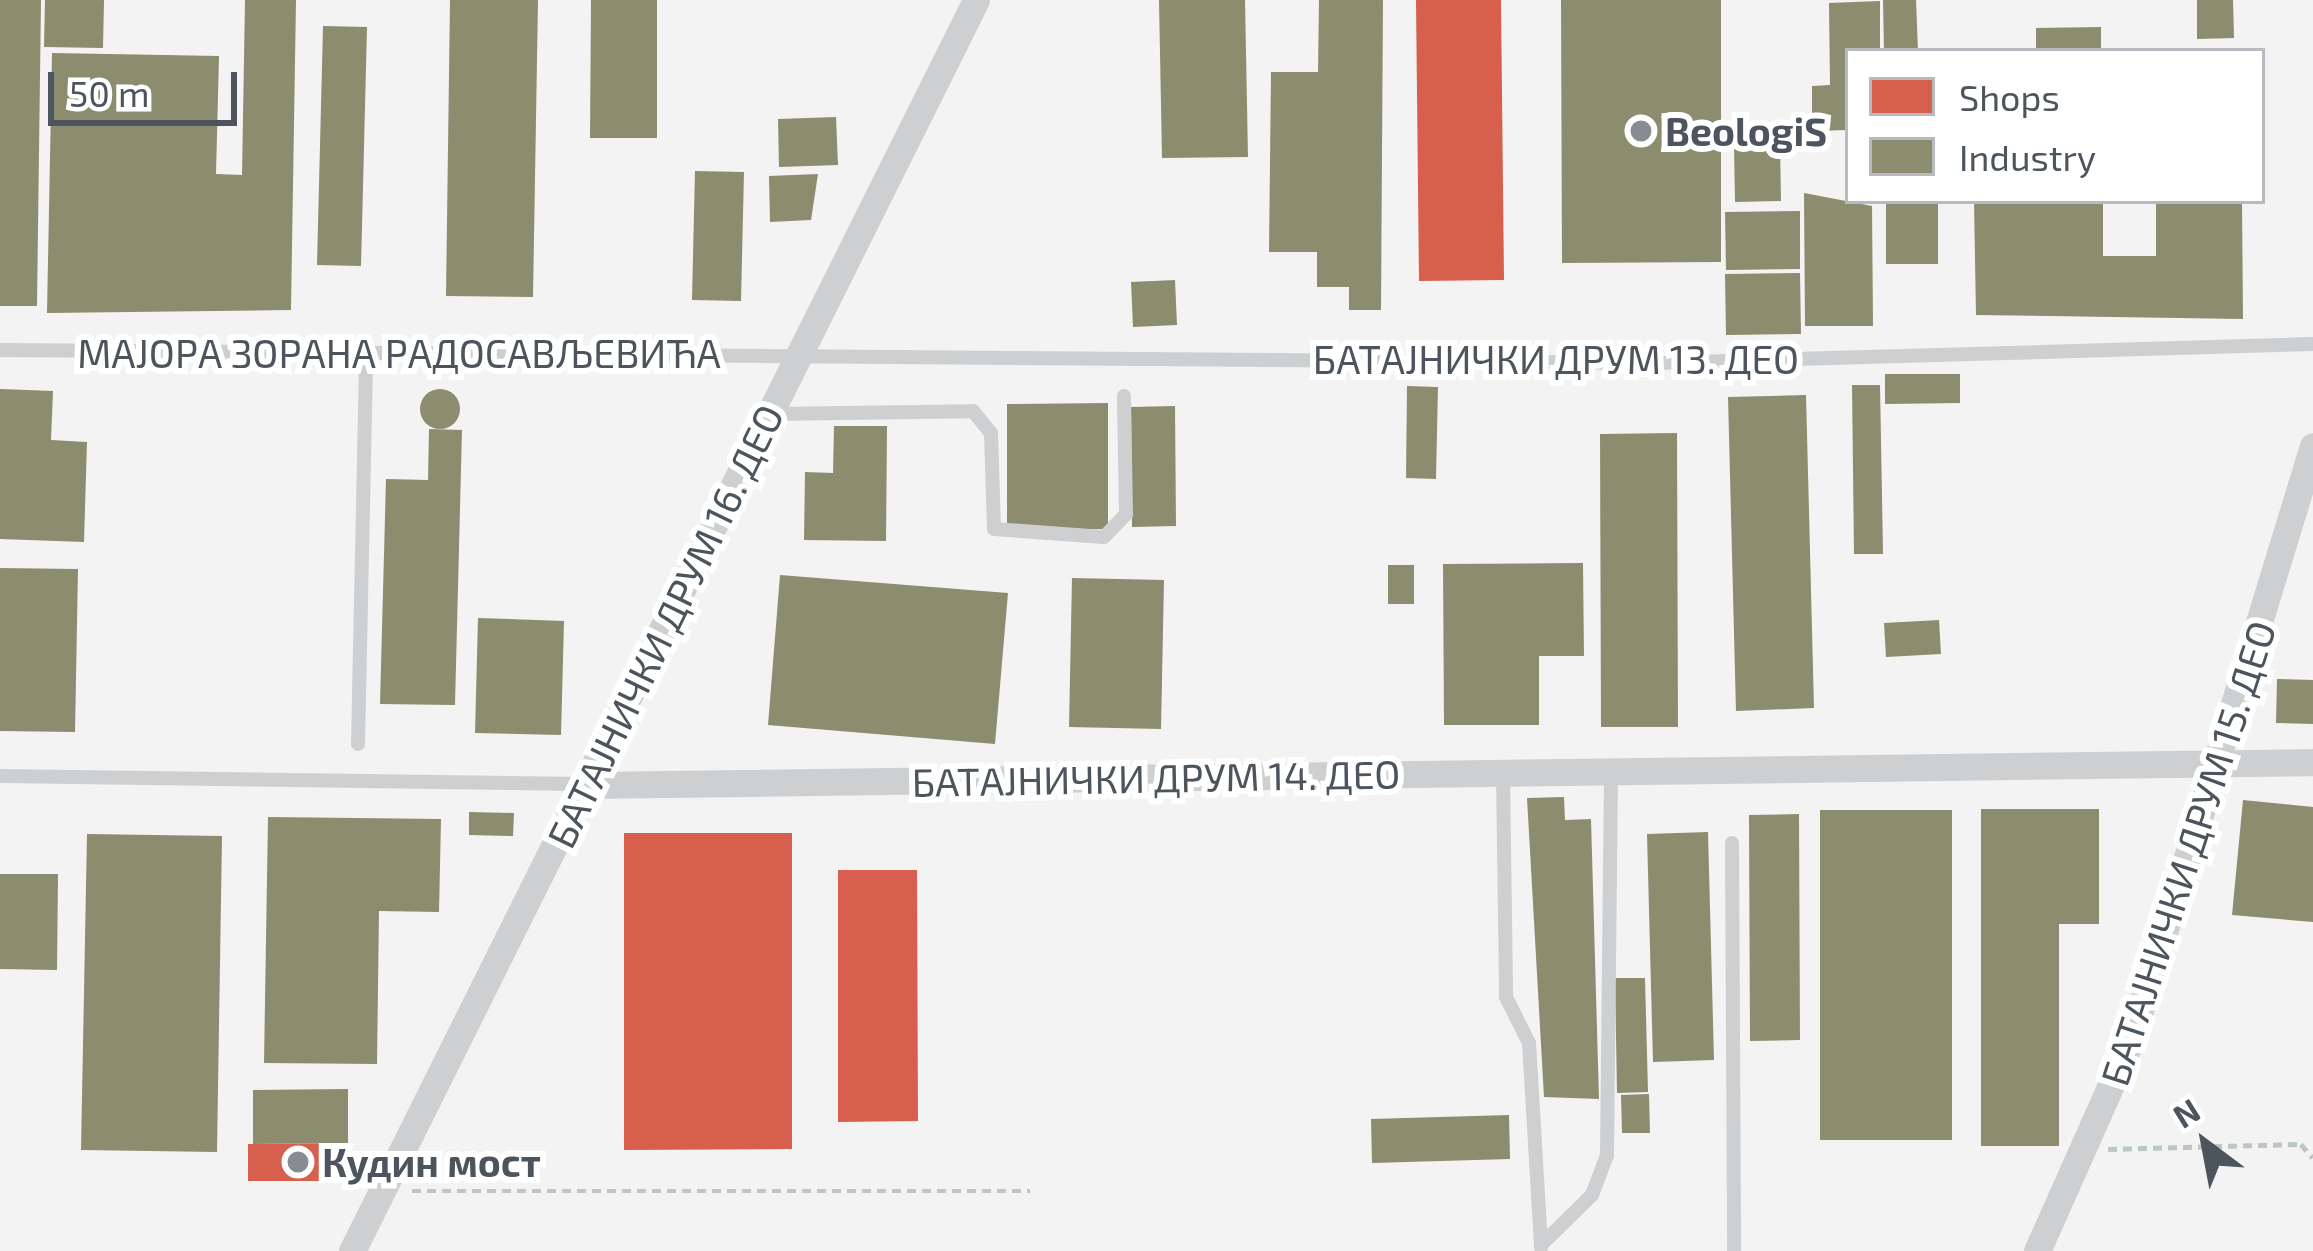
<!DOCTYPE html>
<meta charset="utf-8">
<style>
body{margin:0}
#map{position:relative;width:2313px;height:1251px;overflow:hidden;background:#f3f3f3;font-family:"Exo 2",sans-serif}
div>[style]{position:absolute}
.shops>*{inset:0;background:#d6604d}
.industry>*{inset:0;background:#8c8c6e}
.round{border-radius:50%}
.path>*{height:4.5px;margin-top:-2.25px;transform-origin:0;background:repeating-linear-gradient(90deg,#bcc6c3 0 9px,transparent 0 15px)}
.lane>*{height:14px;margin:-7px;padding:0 7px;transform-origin:7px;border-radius:7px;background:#cdcfd1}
.street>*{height:27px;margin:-13.5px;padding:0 13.5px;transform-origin:13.5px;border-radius:13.5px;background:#cdcfd1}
.dots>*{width:33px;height:33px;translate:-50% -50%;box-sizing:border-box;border:6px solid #fff;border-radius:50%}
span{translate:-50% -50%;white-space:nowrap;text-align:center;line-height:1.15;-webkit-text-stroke:12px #fff;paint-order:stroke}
.poi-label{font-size:39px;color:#4c555e;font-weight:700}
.left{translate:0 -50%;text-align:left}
.street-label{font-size:39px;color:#4c555e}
.legend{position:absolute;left:1845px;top:48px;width:420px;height:156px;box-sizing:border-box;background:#fff;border:3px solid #b7bbbf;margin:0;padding:15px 21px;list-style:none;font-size:36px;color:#4c555e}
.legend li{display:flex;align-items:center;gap:24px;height:60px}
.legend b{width:60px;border:3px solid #b7bbbf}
.north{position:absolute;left:2145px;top:1083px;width:120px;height:120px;-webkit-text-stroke:9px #fff;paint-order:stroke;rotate:328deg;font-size:33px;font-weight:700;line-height:48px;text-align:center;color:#4c555e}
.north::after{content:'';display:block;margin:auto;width:42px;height:54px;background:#4c555e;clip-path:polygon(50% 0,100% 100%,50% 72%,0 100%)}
.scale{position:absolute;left:48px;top:72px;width:189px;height:54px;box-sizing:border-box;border:6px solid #4c555e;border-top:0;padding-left:15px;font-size:36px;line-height:42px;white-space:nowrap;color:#4c555e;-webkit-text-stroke:9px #fff;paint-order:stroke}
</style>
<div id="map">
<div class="shops">
<div style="clip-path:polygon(1416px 0,1501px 0,1504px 280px,1419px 281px)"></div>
<div style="clip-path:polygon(624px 833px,792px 833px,792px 1149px,624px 1150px)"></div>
<div style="clip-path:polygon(838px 870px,917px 870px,918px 1121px,838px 1122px)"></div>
<div style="clip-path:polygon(348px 1143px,349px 1181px,248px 1181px,248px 1144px)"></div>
</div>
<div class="industry">
<div style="clip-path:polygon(0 0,41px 0,37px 306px,0 306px)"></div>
<div style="clip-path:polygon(45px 0,104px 0,103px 48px,44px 47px)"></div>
<div style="clip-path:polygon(245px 0,296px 0,291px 310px,47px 313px,52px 53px,219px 56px,216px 174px,242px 175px)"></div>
<div style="clip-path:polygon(450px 0,538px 0,533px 297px,446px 296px)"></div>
<div style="clip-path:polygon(591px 0,657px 0,657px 138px,590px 138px)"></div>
<div style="clip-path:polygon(1159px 0,1245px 0,1248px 157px,1162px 158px)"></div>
<div style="clip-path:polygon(1319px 0,1383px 0,1381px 310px,1349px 310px,1349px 287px,1317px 287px,1317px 252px,1269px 252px,1271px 72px,1318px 72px)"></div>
<div style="clip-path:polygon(1561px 0,1721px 0,1721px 262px,1562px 263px)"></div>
<div style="clip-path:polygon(1883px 0,1916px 0,1918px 51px,1884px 51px)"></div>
<div style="clip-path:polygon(2197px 0,2233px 0,2234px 38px,2197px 39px)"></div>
<div style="clip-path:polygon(1880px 1px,1880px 51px,1848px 51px,1848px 130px,1812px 131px,1812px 86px,1830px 85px,1829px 3px)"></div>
<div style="clip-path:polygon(323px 26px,367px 27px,361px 266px,317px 265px)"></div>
<div style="clip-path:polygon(2101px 27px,2101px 51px,2036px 51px,2036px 28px)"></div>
<div style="clip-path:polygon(836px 117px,838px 165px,779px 167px,778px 119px)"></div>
<div style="clip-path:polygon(1780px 145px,1781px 201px,1735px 202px,1734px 146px)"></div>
<div style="clip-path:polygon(695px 171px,744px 172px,741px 301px,692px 300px)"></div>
<div style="clip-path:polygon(818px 174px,811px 220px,770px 222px,769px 176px)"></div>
<div style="clip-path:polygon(1804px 193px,1872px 206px,1873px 326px,1805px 326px)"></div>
<div style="clip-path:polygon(1886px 201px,1938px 201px,1938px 264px,1886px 264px)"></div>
<div style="clip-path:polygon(1974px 201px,2103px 201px,2103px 256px,2156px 256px,2156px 201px,2242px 201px,2243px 319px,1976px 315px)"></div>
<div style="clip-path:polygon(1800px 211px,1800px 269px,1726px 270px,1725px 212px)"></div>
<div style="clip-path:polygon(1800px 273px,1801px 334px,1726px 335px,1725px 274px)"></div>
<div style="clip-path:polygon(1175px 280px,1177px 325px,1133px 327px,1131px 282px)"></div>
<div style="clip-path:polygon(1885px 374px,1960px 374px,1960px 403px,1885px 404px)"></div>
<div style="clip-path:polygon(1852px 385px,1880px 385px,1883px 554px,1854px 554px)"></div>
<div style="clip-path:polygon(1407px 386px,1438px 387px,1436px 479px,1406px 478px)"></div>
<div class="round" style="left:420px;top:389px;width:40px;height:40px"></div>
<div style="clip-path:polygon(0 389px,53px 391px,51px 440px,87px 442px,84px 542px,0 539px)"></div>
<div style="clip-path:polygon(1806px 395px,1814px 708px,1736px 711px,1728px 397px)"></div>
<div style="clip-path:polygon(1108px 403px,1108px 529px,1007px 529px,1007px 404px)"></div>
<div style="clip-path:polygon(1175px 406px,1176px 526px,1132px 527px,1131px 407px)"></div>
<div style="clip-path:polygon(834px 426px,887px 426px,886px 541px,804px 540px,805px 472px,833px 473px)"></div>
<div style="clip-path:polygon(429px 429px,462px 430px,455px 705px,380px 704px,386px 479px,428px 480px)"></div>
<div style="clip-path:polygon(1677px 433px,1678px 727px,1601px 727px,1600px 434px)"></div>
<div style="clip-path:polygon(1583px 563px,1584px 656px,1539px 656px,1539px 725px,1444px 725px,1443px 564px)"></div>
<div style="clip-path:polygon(1388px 565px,1414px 565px,1414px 604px,1388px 604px)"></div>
<div style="clip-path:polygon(0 568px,78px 569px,75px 732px,0 731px)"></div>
<div style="clip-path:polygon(780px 575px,1008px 593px,995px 744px,768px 725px)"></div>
<div style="clip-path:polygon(1072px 578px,1164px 580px,1161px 729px,1069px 727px)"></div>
<div style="clip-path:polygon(478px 618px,564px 621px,561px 735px,475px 733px)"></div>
<div style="clip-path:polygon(1939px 620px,1941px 654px,1886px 657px,1884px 623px)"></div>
<div style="clip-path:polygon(2277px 679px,2313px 680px,2313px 724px,2276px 723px)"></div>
<div style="clip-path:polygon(1564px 797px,1565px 820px,1591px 819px,1599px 1099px,1544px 1097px,1527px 798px)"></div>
<div style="clip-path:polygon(2243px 800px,2313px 807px,2313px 922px,2232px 915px)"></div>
<div style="clip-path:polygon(1981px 809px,2099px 809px,2099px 924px,2059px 924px,2059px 1146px,1981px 1146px)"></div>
<div style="clip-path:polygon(1820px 810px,1952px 810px,1952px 1140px,1820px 1140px)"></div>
<div style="clip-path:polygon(469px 812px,514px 813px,513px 836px,469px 835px)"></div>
<div style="clip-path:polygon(1799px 814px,1800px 1040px,1750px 1041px,1749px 815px)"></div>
<div style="clip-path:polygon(268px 817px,441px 819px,439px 912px,379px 911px,377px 1064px,264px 1063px)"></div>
<div style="clip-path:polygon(1708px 832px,1714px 1060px,1653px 1062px,1647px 834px)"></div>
<div style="clip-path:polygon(87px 834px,222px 836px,217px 1152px,81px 1150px)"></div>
<div style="clip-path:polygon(0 874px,58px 874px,57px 970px,0 969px)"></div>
<div style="clip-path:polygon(1615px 978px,1645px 978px,1648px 1092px,1617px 1093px)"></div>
<div style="clip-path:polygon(348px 1089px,348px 1143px,253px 1144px,253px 1090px)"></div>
<div style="clip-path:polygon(1649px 1094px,1650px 1133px,1622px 1133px,1621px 1095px)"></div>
<div style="clip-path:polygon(1509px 1115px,1510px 1159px,1372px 1163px,1371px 1119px)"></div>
</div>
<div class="path">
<div style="left:2108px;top:1149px;width:193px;rotate:-1.5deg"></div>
<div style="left:2301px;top:1144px;width:18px;rotate:49deg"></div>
<div style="left:412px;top:1191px;width:618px"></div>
</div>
<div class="lane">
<div style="left:0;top:350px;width:1659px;rotate:0.45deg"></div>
<div style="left:1659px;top:363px;width:654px;rotate:-1.66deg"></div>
<div style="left:770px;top:414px;width:203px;rotate:-0.8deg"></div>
<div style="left:973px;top:411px;width:28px;rotate:51deg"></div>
<div style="left:991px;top:433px;width:96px;rotate:88.2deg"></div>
<div style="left:994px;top:529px;width:110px;rotate:4.2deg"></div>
<div style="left:1104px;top:537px;width:32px;rotate:-46deg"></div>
<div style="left:1126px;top:514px;width:118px;rotate:-91deg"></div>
<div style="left:358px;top:744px;width:391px;rotate:-88.8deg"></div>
<div style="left:1503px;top:774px;width:223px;rotate:89.2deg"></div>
<div style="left:1506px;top:997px;width:51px;rotate:63.4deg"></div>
<div style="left:1529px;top:1043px;width:205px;rotate:86.6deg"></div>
<div style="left:0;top:776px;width:583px;rotate:0.79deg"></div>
<div style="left:1732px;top:843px;width:408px;rotate:89.7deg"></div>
<div style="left:1541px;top:1245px;width:71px;rotate:-44.4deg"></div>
<div style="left:1592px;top:1195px;width:43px;rotate:-69.4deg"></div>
<div style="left:1607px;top:1155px;width:383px;rotate:-89.4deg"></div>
</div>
<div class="street">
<div style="left:588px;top:785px;width:1725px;rotate:-0.76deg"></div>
<div style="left:352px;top:1251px;width:1398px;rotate:-63.49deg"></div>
<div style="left:2037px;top:1251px;width:231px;rotate:-66deg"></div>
<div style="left:2131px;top:1040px;width:621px;rotate:-72.97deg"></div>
</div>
<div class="dots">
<div style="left:1641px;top:131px;background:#868c92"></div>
<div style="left:298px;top:1162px;background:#868c92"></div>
</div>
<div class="poi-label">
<span class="left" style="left:1665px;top:131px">BeologiS</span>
<span class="left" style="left:322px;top:1162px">Кудин мост</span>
</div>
<div class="street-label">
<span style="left:399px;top:353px">МАЈОРА ЗОРАНА РАДОСАВЉЕВИЋА</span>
<span style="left:1556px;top:359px">БАТАЈНИЧКИ ДРУМ 13. ДЕО</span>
<span style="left:665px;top:626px;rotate:-64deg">БАТАЈНИЧКИ ДРУМ 16. ДЕО</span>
<span style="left:1156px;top:778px;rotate:-1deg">БАТАЈНИЧКИ ДРУМ 14. ДЕО</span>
<span style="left:2188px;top:853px;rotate:-72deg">БАТАЈНИЧКИ ДРУМ 15. ДЕО</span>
</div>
<ul class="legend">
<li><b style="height:33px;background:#d6604d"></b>Shops</li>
<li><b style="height:33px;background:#8c8c6e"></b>Industry</li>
</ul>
<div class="north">N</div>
<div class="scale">50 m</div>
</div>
